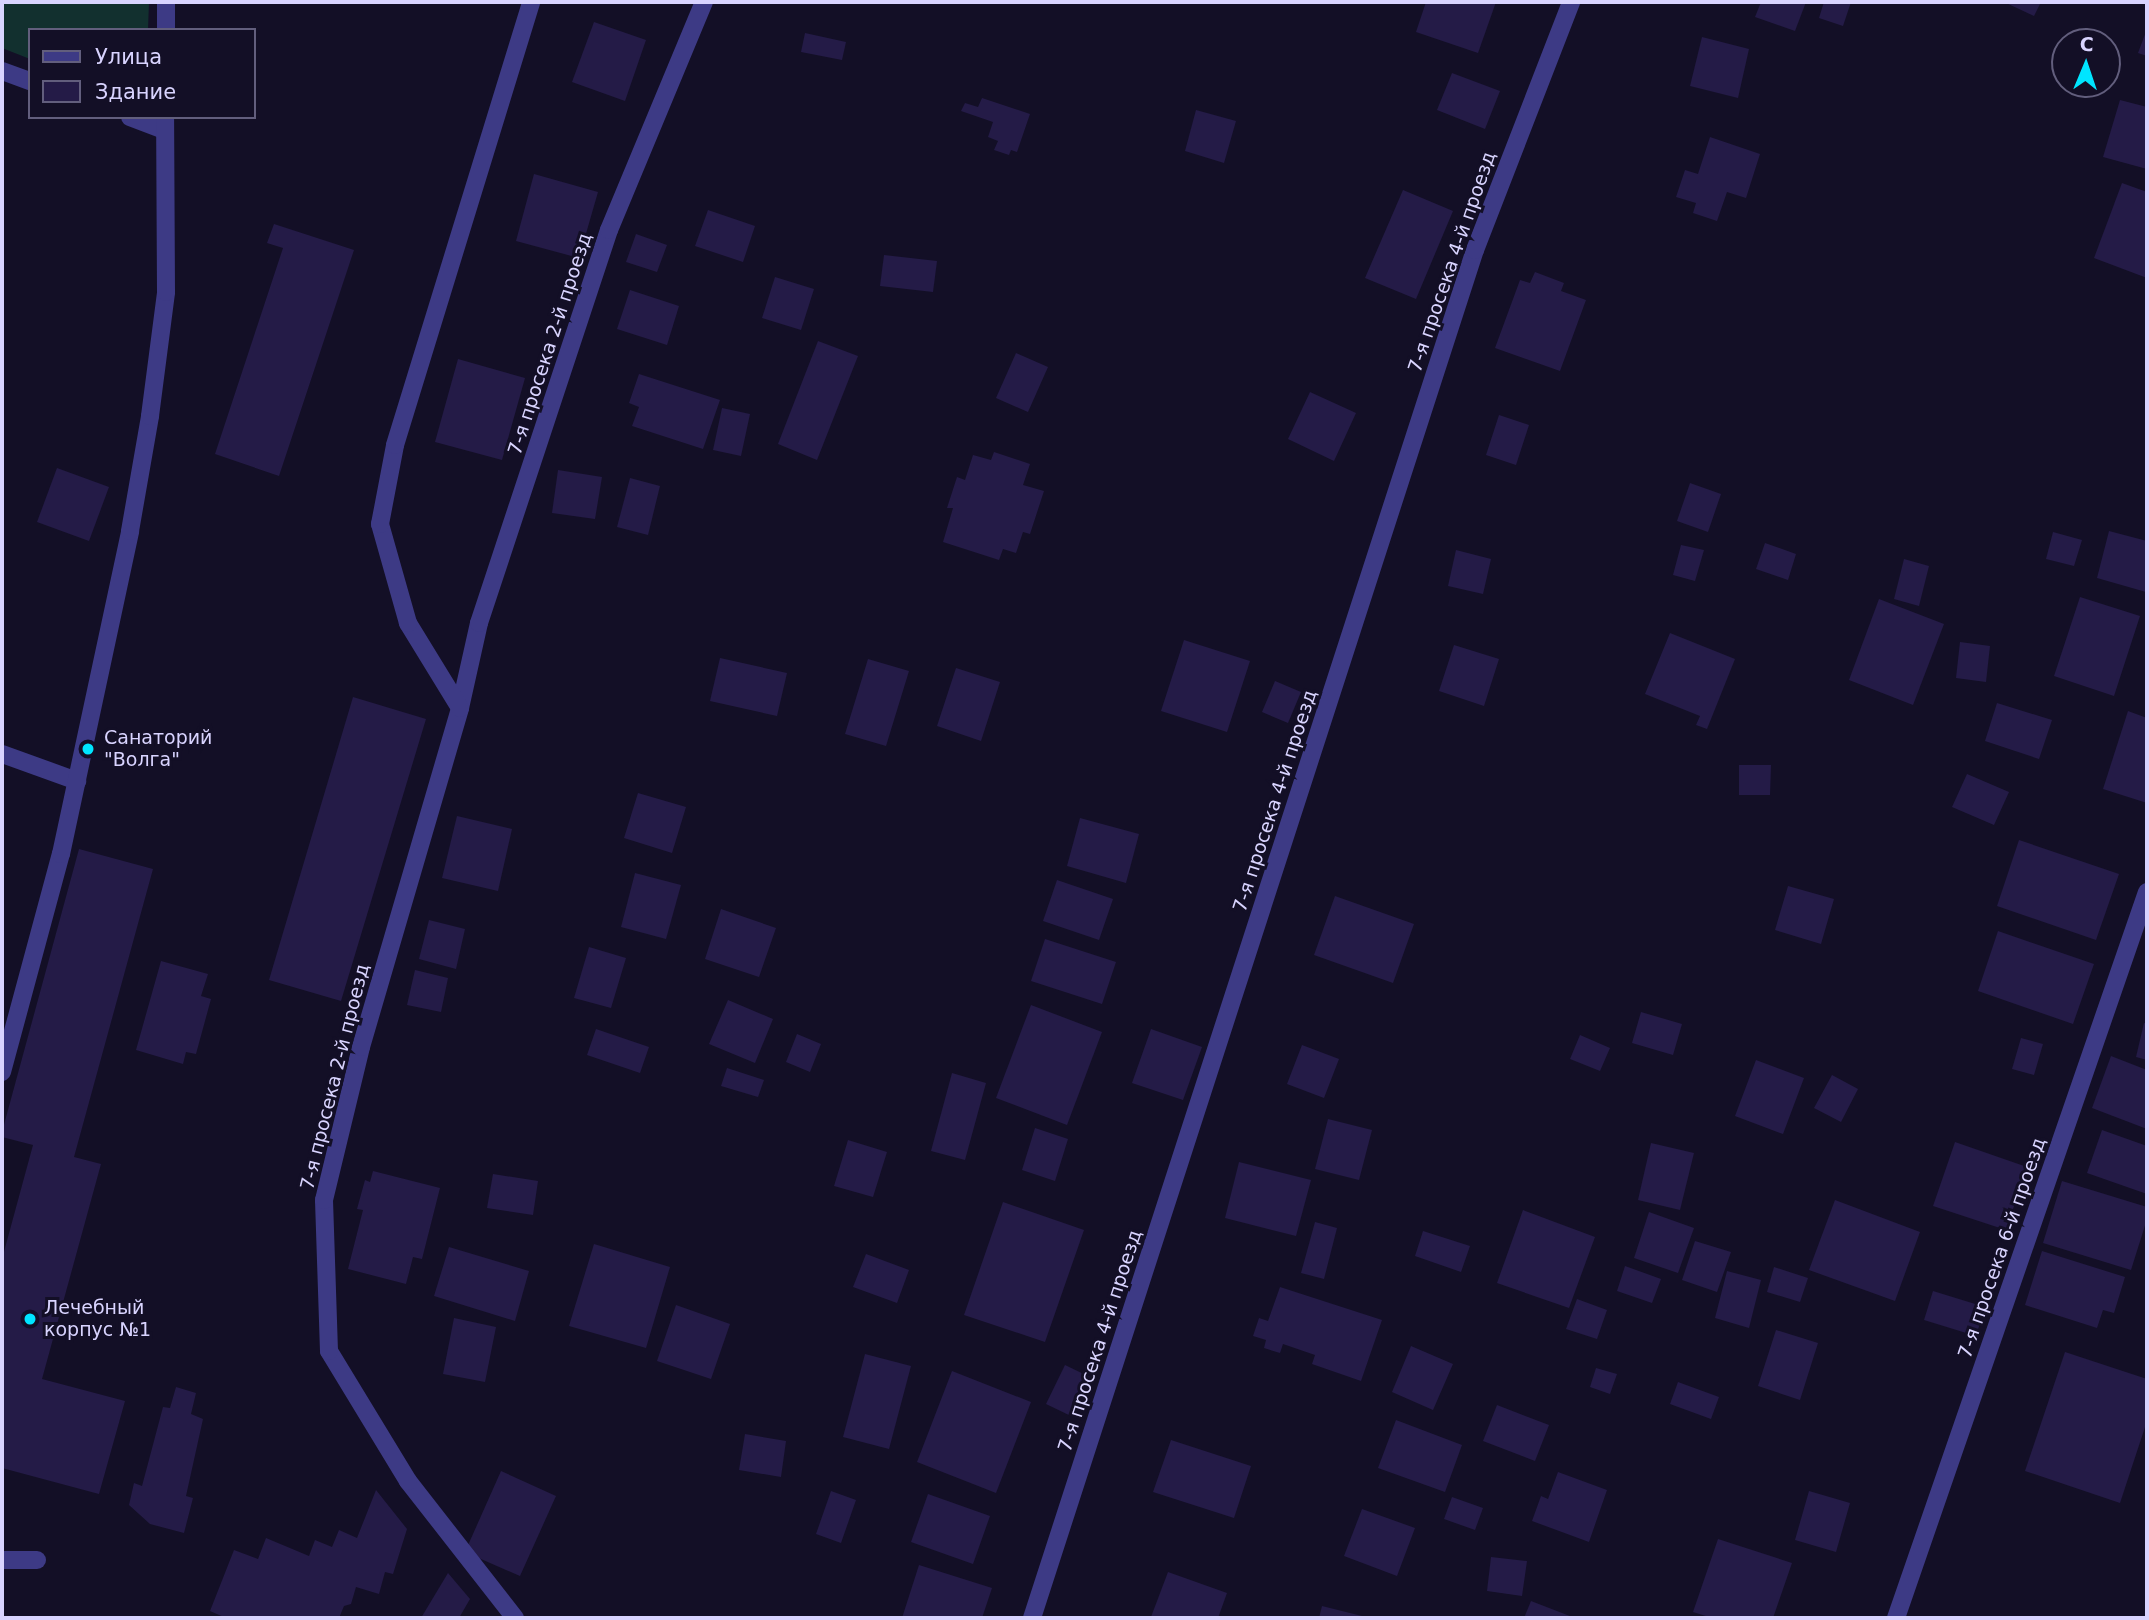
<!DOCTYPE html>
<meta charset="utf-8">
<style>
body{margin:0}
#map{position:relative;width:2149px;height:1620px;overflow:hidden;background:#130f26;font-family:"DejaVu Sans",sans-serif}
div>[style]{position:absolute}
.green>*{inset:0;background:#12302f}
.building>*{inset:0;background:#241b47}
.minor>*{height:18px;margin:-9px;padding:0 9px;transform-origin:9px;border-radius:9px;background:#3d3a85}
.dots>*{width:19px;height:19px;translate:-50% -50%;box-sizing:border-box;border:4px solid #130f26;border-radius:50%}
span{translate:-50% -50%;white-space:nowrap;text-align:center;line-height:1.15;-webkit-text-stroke:6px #130f26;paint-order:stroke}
.street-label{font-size:19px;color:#d9d4ff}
.poi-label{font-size:19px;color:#d9d4ff}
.left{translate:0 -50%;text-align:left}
.frame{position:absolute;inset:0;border:4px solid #d9d4ff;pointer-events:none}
.legend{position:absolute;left:28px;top:28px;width:228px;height:91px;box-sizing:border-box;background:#130f26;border:2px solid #625e7d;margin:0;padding:9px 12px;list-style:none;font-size:21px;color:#d9d4ff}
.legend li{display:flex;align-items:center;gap:14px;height:35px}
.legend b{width:35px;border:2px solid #625e7d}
.north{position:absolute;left:2051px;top:28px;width:70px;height:70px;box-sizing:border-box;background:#130f26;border:2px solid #625e7d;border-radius:50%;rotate:2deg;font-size:19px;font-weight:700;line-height:28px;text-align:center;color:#d9d4ff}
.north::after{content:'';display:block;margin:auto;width:24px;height:32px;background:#00e5ff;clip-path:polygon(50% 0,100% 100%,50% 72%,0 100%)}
</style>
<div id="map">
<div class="green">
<div style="clip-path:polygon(2px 2px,149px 2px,148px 30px,30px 30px,30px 59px,2px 48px)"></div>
</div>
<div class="building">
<div style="clip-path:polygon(1426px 2px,1496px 2px,1478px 53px,1416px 32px)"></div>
<div style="clip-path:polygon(1761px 2px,1806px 2px,1795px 31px,1755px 17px)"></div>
<div style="clip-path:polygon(1824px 2px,1851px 2px,1843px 26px,1819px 18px)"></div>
<div style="clip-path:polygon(2004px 2px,2041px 2px,2034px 16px)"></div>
<div style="clip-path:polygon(594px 22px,646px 40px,625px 101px,572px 82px)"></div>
<div style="clip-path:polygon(2147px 29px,2147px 56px,2138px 53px)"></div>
<div style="clip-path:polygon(805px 33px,846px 42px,842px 60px,801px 52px)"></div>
<div style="clip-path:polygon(1702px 37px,1749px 49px,1738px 98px,1690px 86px)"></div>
<div style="clip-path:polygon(1452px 73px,1500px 91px,1485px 129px,1437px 110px)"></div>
<div style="clip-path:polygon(982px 98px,1030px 114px,1017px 152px,1011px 150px,1009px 155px,994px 150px,998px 141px,988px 137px,993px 122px,961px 111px,965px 103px,978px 107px)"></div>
<div style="clip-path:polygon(2120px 100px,2147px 107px,2147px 169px,2103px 157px)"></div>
<div style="clip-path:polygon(1196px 110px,1236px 121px,1224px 163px,1185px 151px)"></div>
<div style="clip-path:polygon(1710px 137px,1760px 154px,1746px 198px,1727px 192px,1717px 221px,1693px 213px,1696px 203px,1676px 197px,1685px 170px,1698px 174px)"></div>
<div style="clip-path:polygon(534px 174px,598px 192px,579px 258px,516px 241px)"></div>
<div style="clip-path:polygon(2122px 183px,2147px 192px,2147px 278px,2094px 258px)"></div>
<div style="clip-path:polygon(1403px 190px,1453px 211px,1416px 299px,1365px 278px)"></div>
<div style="clip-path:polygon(708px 210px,755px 226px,743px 262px,695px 246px)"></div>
<div style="clip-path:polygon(274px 224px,354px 250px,279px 476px,215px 454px,283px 248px,267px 243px)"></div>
<div style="clip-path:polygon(636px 234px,667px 245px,657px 272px,626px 262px)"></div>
<div style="clip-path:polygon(884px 255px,937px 261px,933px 292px,880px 286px)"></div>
<div style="clip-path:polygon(1535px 272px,1564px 283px,1561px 291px,1586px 300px,1560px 371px,1495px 348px,1520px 280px,1530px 283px)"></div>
<div style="clip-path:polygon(775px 277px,814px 289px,801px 330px,762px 318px)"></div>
<div style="clip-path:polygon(630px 290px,679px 306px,667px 345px,617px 329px)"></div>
<div style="clip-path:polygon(818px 341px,858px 356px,817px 460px,778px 444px)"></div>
<div style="clip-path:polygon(1016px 353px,1048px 367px,1028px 412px,996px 398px)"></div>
<div style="clip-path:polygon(458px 359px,525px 378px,502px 460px,435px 442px)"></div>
<div style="clip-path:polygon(639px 374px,720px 400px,703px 449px,632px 426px,639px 407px,629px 403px)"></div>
<div style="clip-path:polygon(1310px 392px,1356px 413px,1334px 461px,1288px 439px)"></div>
<div style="clip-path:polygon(722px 408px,750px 414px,741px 456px,713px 450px)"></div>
<div style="clip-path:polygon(1499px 415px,1529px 425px,1516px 465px,1486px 455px)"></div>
<div style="clip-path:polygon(994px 452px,1030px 464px,1023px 485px,1044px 491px,1030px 534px,1023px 532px,1016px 553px,1003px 549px,999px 560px,943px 542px,953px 508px,947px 508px,957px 477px,965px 480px,973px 455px,991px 460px)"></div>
<div style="clip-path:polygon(57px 468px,109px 487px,89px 541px,37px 522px)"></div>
<div style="clip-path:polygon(558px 470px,602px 477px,595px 519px,552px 513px)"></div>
<div style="clip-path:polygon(630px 478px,660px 486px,648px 535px,617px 527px)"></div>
<div style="clip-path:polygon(1690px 483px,1721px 494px,1708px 532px,1677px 521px)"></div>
<div style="clip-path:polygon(2109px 531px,2147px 541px,2146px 592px,2097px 578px)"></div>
<div style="clip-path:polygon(2053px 532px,2082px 540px,2074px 566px,2046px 559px)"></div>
<div style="clip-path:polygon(1765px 543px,1796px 554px,1788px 580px,1756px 569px)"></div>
<div style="clip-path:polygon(1681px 545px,1704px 550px,1695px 581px,1673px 575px)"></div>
<div style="clip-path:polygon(1456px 550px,1491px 559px,1483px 594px,1448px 586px)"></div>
<div style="clip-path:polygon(1904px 559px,1929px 566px,1919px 606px,1894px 599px)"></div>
<div style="clip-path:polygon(2080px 597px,2140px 616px,2114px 696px,2054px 676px)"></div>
<div style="clip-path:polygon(1879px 599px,1944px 624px,1913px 705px,1849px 680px)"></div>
<div style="clip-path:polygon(1670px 633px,1735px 659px,1707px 729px,1696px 725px,1700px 716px,1645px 694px)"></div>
<div style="clip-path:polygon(1184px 640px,1250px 661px,1227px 732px,1161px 711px)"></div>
<div style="clip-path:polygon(1960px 642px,1990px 646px,1986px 682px,1956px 678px)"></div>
<div style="clip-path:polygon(1454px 645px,1499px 659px,1484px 706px,1439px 691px)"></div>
<div style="clip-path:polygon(720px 658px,787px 673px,777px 716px,710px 701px)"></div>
<div style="clip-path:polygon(868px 659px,909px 671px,886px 746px,845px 734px)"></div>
<div style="clip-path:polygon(956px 668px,1000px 682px,981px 741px,937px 726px)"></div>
<div style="clip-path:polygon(1275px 681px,1301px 692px,1288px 723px,1262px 712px)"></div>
<div style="clip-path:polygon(353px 697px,426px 719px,341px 1001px,269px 980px)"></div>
<div style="clip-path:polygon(1997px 703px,2052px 720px,2039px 759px,1985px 741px)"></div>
<div style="clip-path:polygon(2128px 711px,2147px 718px,2147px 803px,2103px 789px)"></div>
<div style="clip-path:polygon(1739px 765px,1771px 765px,1770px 795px,1739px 795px)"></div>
<div style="clip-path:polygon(1967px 774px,2009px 792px,1994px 825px,1952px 807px)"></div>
<div style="clip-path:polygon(638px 793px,686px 807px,672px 853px,624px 838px)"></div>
<div style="clip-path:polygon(457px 816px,512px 829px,498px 891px,442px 878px)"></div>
<div style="clip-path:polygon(1080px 818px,1139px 834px,1126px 883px,1067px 866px)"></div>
<div style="clip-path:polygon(2019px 840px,2119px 874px,2096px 940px,1997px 906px)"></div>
<div style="clip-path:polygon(79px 849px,153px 869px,74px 1157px,101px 1164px,42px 1379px,125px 1401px,99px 1494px,2px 1468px,2px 1259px,33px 1145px,2px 1137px,2px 1132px)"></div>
<div style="clip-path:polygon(635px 873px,681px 885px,666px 939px,621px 927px)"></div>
<div style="clip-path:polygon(1057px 880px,1113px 899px,1099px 940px,1043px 921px)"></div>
<div style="clip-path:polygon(1788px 886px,1834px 899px,1821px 944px,1775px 930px)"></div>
<div style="clip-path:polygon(1335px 896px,1414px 924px,1393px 983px,1314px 955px)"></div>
<div style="clip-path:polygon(721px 909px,776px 928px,759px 977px,705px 959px)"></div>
<div style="clip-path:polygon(429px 920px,465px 929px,456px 969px,419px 959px)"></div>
<div style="clip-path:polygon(1998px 931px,2094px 964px,2073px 1024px,1978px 991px)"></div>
<div style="clip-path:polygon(1045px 939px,1116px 962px,1102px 1004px,1031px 981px)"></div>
<div style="clip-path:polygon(589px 947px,626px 958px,611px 1008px,574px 998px)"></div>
<div style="clip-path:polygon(161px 961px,208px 974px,201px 996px,211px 999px,196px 1054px,186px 1052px,183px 1064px,136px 1050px)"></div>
<div style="clip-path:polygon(415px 970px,448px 978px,441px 1012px,407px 1005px)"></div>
<div style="clip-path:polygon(728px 1000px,773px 1019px,755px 1063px,709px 1044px)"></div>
<div style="clip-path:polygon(1031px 1005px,1102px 1032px,1067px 1125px,996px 1098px)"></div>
<div style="clip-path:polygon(1641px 1012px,1682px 1024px,1673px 1055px,1632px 1043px)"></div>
<div style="clip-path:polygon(2144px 1023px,2147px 1024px,2147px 1060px,2136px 1057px)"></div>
<div style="clip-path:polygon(596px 1029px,649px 1047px,640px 1073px,587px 1055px)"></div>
<div style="clip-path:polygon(1151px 1029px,1202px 1047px,1183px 1100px,1132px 1083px)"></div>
<div style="clip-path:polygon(797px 1034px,821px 1044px,810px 1072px,786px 1062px)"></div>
<div style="clip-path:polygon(1580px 1035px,1610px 1048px,1600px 1071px,1570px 1059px)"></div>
<div style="clip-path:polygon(2021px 1038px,2043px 1044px,2034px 1075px,2012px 1069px)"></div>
<div style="clip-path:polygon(1302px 1045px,1339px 1059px,1324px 1098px,1287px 1084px)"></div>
<div style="clip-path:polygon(2111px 1056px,2147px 1070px,2147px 1129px,2092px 1108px)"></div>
<div style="clip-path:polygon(1756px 1060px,1804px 1078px,1783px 1134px,1735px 1116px)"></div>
<div style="clip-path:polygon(727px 1068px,764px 1080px,758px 1097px,721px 1086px)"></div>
<div style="clip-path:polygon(952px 1073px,986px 1083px,965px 1160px,931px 1151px)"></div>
<div style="clip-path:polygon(1832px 1075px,1858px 1089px,1841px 1122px,1814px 1108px)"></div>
<div style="clip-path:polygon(1328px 1119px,1372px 1130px,1359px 1180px,1315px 1169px)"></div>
<div style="clip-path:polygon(1035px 1128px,1068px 1139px,1055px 1181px,1022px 1170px)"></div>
<div style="clip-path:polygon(2102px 1130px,2147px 1146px,2147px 1194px,2087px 1173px)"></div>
<div style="clip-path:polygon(848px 1140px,887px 1152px,873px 1197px,834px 1186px)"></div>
<div style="clip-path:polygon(1955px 1142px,2027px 1167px,2006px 1230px,1933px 1206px)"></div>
<div style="clip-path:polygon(1651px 1143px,1694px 1153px,1680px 1210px,1638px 1200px)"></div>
<div style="clip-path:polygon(1239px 1162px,1311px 1180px,1296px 1236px,1225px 1218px)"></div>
<div style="clip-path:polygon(373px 1171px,440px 1188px,422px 1259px,413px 1257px,406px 1284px,348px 1269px,363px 1210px,357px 1209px,365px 1180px,370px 1182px)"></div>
<div style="clip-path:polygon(493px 1174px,538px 1181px,533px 1215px,487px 1208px)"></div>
<div style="clip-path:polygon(2062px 1181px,2147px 1207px,2147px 1219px,2131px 1270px,2043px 1243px)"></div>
<div style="clip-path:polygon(1835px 1200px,1920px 1232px,1895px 1301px,1809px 1270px)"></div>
<div style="clip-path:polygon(1003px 1202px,1084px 1230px,1045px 1342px,964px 1315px)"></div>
<div style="clip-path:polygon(1523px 1210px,1595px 1237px,1569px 1308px,1497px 1283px)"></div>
<div style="clip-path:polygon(1649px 1212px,1694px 1228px,1678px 1273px,1634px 1258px)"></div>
<div style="clip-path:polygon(1315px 1222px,1337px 1228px,1324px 1279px,1301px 1273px)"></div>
<div style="clip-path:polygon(1423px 1231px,1470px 1246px,1461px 1272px,1415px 1256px)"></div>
<div style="clip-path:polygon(1695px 1241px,1731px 1252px,1717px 1292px,1682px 1280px)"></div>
<div style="clip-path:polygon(594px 1244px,670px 1267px,646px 1348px,569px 1326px)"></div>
<div style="clip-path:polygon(449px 1247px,529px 1271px,515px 1321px,434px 1296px)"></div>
<div style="clip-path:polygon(2042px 1251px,2125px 1277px,2114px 1313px,2103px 1310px,2097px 1328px,2025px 1305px)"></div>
<div style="clip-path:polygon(866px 1254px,909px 1270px,897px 1303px,853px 1287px)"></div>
<div style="clip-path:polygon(1625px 1266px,1661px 1279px,1652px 1303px,1617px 1291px)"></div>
<div style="clip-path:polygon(1774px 1267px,1808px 1278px,1800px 1302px,1767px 1292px)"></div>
<div style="clip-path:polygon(1727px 1271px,1761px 1280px,1749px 1328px,1715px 1318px)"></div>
<div style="clip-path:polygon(1280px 1287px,1382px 1320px,1361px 1381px,1312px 1364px,1315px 1355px,1283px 1344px,1280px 1353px,1264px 1348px,1266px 1340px,1253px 1336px,1259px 1318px,1268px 1321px)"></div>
<div style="clip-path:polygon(1933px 1291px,1985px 1307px,1976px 1336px,1924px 1320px)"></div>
<div style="clip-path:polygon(1577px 1299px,1607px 1310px,1597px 1339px,1566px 1329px)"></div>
<div style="clip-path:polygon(676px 1305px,730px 1324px,711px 1379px,657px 1361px)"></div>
<div style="clip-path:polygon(454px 1318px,496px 1327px,485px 1382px,443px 1374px)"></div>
<div style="clip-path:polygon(1776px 1330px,1818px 1343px,1800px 1400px,1758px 1386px)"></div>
<div style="clip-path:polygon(1411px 1346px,1453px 1364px,1433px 1410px,1392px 1392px)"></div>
<div style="clip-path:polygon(2065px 1352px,2147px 1379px,2147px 1421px,2120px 1503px,2025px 1471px)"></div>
<div style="clip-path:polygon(865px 1354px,911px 1366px,889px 1449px,843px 1437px)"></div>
<div style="clip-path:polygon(1065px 1365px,1092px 1378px,1073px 1417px,1046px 1404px)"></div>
<div style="clip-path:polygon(1596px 1368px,1617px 1374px,1610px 1394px,1590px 1387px)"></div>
<div style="clip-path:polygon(952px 1371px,1031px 1402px,996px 1493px,917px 1462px)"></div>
<div style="clip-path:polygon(1678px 1382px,1719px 1397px,1711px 1419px,1670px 1404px)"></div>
<div style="clip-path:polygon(176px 1387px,196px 1393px,191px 1414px,203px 1419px,186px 1496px,193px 1498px,184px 1533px,150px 1524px,129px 1505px,134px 1483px,142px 1486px,163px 1407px,170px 1408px)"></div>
<div style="clip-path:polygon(1497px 1405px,1549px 1425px,1535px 1461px,1483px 1441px)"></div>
<div style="clip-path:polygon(1396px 1420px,1462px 1445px,1445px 1492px,1378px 1468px)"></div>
<div style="clip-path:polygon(745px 1434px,786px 1441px,781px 1477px,739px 1470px)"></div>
<div style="clip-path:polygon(1171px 1440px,1251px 1466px,1234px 1518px,1153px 1492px)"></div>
<div style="clip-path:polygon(501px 1471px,556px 1496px,520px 1576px,465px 1552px)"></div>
<div style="clip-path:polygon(1558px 1472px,1607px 1490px,1589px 1542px,1532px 1521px,1541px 1496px,1548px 1499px)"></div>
<div style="clip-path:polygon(376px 1490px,407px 1529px,393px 1574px,385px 1572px,379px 1594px,356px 1587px,351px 1604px,344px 1606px,339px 1618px,226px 1618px,210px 1611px,234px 1550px,258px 1559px,266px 1538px,309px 1556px,315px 1540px,332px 1547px,339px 1530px,357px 1538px)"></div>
<div style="clip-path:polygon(831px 1491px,856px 1500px,841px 1543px,816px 1534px)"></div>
<div style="clip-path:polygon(1809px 1491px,1850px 1503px,1836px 1552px,1795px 1540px)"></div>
<div style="clip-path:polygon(928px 1494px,990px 1516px,973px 1564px,911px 1542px)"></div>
<div style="clip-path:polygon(1452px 1497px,1483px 1508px,1475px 1530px,1444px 1519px)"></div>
<div style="clip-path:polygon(1362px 1509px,1415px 1528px,1397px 1576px,1344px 1556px)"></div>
<div style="clip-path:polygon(1718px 1539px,1792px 1563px,1773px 1618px,1712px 1618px,1693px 1612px)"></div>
<div style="clip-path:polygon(1491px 1557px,1527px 1561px,1522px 1596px,1487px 1591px)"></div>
<div style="clip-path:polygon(919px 1565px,992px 1588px,982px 1618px,902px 1618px)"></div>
<div style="clip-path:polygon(1168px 1572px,1227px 1593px,1218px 1618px,1151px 1617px)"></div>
<div style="clip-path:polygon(448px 1573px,470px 1599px,459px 1618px,421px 1618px)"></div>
<div style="clip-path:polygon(1531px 1601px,1575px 1618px,1524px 1618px)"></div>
<div style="clip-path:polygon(1322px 1606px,1366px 1617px,1366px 1618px,1319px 1618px)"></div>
</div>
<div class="minor">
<div style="left:166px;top:30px;width:28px;rotate:-90deg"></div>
<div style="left:2px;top:71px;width:30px;rotate:20deg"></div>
<div style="left:130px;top:117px;width:36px;rotate:21deg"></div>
<div style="left:460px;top:708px;width:87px;rotate:-77.4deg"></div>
<div style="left:479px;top:623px;width:414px;rotate:-71.7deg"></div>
<div style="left:609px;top:230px;width:247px;rotate:-67.4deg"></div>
<div style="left:2px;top:754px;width:80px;rotate:19.8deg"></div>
<div style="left:2px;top:1072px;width:226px;rotate:-74.9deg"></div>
<div style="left:61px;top:854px;width:330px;rotate:-77.9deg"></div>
<div style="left:130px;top:531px;width:117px;rotate:-80.1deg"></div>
<div style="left:150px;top:416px;width:125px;rotate:-82.6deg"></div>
<div style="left:166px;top:292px;width:175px;rotate:-90.3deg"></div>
<div style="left:2px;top:1560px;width:35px"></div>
<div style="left:515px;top:1618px;width:174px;rotate:-128deg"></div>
<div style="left:408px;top:1481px;width:152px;rotate:-121.3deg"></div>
<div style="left:329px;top:1351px;width:151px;rotate:-91.9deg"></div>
<div style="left:324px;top:1200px;width:157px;rotate:-76.4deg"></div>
<div style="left:361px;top:1047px;width:353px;rotate:-73.7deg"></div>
<div style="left:460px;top:708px;width:100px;rotate:-121.5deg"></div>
<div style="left:408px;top:623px;width:103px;rotate:-105.8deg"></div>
<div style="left:380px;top:524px;width:80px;rotate:-79.2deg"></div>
<div style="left:395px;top:445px;width:463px;rotate:-72.9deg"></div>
<div style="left:1032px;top:1618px;width:1438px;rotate:-72.06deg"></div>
<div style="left:1475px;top:250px;width:266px;rotate:-68.8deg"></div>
<div style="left:1896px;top:1618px;width:768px;rotate:-70.93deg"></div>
</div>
<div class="dots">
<div style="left:88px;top:749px;background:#00e5ff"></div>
<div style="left:30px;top:1319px;background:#00e5ff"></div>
</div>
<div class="street-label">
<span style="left:1452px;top:262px;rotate:-71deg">7-я просека 4-й проезд</span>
<span style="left:550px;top:344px;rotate:-72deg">7-я просека 2-й проезд</span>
<span style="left:1275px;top:801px;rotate:-72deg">7-я просека 4-й проезд</span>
<span style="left:335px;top:1077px;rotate:-76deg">7-я просека 2-й проезд</span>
<span style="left:2002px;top:1248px;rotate:-71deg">7-я просека 6-й проезд</span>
<span style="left:1100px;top:1341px;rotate:-72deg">7-я просека 4-й проезд</span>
</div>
<div class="poi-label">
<span class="left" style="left:104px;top:749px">Санаторий<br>"Волга"</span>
<span class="left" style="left:44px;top:1319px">Лечебный<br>корпус №1</span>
</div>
<div class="frame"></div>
<ul class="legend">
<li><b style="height:9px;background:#3d3a85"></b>Улица</li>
<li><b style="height:19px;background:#241b47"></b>Здание</li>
</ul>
<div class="north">С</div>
</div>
